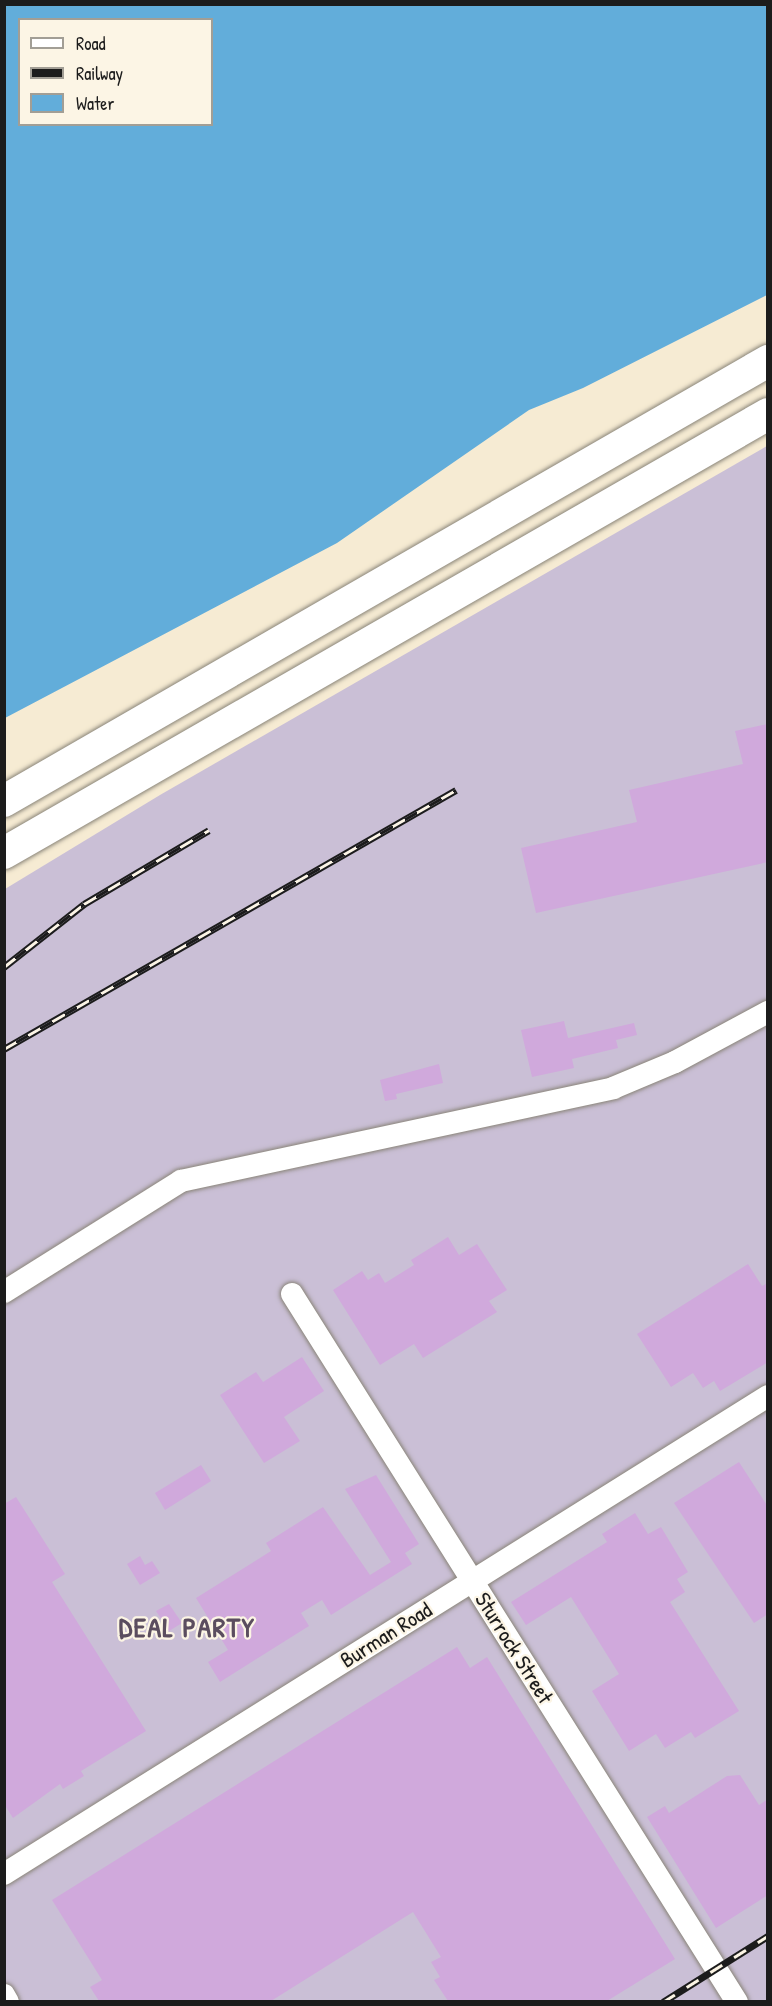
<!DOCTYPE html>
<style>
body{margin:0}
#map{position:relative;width:772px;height:2006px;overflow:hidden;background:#f6ebd3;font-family:"Patrick Hand",sans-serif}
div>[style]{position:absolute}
.industrial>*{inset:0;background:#cabfd6}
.water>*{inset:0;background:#62adda}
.building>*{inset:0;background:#d0a9dc}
.roads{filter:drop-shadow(0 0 2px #898478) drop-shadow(0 0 2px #898478)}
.minor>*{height:22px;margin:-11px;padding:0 11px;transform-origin:11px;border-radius:11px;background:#fff}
.highway>*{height:32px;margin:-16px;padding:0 16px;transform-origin:16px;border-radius:16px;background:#fff}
.rail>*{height:7px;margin-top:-3.5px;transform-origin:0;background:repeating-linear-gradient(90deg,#fcf5e5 0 14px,#1c1c1c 0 28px);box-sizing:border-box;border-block:2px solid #1c1c1c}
span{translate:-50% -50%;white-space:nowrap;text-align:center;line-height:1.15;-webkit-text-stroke:4.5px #fcf5e5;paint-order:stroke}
.street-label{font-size:22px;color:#1c1c1c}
.district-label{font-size:28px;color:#5b4d5f;font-weight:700;letter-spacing:1.5px}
.frame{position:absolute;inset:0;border:6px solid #1c1c1c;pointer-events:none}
.legend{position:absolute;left:18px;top:18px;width:195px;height:108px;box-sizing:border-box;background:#fcf5e5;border:2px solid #a29e95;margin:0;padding:8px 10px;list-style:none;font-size:18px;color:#1c1c1c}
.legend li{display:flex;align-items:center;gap:12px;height:30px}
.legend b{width:30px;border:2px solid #a29e95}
</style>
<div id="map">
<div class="industrial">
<div style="clip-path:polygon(767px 446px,767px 2001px,5px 2002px,5px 889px,160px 795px)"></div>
</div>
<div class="water">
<div style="clip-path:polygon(evenodd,5px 4px,767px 5px,767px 295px,583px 388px,529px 410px,337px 543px,5px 718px,5px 4px,20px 20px,212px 20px,212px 124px,20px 124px,20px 20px)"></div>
</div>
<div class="building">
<div style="clip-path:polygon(768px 724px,768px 862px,536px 913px,521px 848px,637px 822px,629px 790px,743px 764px,735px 731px)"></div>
<div style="clip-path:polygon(564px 1021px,568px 1038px,634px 1023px,637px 1035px,616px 1040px,618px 1048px,572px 1059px,574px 1068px,532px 1077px,521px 1030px)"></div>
<div style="clip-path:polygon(439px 1064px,443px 1083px,396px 1094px,397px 1099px,385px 1101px,380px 1080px)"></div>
<div style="clip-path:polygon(448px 1237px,459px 1255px,477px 1244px,507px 1290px,489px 1301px,497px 1312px,423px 1358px,414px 1344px,380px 1365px,333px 1290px,362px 1271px,368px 1280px,379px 1273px,385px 1283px,414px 1265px,411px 1260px)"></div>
<div style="clip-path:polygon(748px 1264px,762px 1286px,768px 1283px,768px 1362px,720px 1391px,714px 1381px,703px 1388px,693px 1373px,671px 1387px,637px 1334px)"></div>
<div style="clip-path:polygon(302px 1357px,324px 1391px,284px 1417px,300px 1441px,264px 1463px,220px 1395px,256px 1372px,263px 1382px)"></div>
<div style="clip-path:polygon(739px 1462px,768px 1507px,768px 1614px,754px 1623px,674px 1503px)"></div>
<div style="clip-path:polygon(201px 1465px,211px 1481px,165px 1510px,155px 1493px)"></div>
<div style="clip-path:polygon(376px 1475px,419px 1544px,405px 1553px,412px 1564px,331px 1615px,322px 1600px,301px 1613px,309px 1626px,220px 1682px,208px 1662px,228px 1650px,196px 1598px,271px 1551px,266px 1543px,323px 1507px,370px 1575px,391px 1562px,345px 1489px)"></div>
<div style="clip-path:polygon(16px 1497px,65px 1574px,52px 1582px,146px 1731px,81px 1771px,84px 1776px,63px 1789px,60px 1784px,13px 1818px,4px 1804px,4px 1504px)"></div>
<div style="clip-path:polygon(635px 1513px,648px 1534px,661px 1527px,688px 1572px,677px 1579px,685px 1592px,670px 1602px,739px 1711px,695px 1738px,691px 1732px,665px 1748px,656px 1734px,629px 1751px,592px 1691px,619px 1674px,571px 1597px,526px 1625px,511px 1602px,607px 1542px,602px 1534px)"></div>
<div style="clip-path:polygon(140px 1556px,145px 1565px,152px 1561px,160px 1573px,140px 1585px,127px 1564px)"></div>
<div style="clip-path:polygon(169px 1604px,182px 1623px,169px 1631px,156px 1611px)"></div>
<div style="clip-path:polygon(457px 1647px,470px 1668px,487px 1657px,675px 1959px,607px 2001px,448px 2001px,434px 1980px,440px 1977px,431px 1962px,441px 1957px,413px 1912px,271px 2001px,99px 2001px,90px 1987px,102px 1980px,52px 1900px)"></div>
<div style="clip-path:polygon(740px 1775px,759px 1805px,768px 1799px,768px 1895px,716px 1928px,647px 1817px,665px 1806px,669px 1813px,727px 1776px)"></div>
</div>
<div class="roads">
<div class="minor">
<div style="left:4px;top:1292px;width:209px;rotate:-32.1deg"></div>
<div style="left:181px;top:1181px;width:442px;rotate:-12.1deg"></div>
<div style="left:613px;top:1088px;width:67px;rotate:-22.8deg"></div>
<div style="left:675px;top:1062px;width:106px;rotate:-28.3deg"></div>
<div style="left:292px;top:1294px;width:836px;rotate:57.85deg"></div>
<div style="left:4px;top:1874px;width:901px;rotate:-32.03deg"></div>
<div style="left:4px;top:1995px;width:8px;rotate:60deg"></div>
</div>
<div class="highway">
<div style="left:4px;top:801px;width:882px;rotate:-29.94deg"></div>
<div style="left:4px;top:853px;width:881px;rotate:-29.88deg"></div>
</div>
</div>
<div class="rail">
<div style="left:4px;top:967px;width:102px;rotate:-38.2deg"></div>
<div style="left:84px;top:904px;width:145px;rotate:-30.6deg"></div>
<div style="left:4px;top:1049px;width:521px;rotate:-29.81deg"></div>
<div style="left:663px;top:2002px;width:124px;rotate:-32.2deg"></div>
</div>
<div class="street-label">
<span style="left:386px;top:1635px;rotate:-32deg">Burman Road</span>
<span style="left:514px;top:1648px;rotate:58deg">Sturrock Street</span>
</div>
<div class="district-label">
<span style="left:187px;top:1627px">DEAL PARTY</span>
</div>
<div class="frame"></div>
<ul class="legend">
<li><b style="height:8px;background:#fff"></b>Road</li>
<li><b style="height:8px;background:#1c1c1c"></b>Railway</li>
<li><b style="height:16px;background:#62adda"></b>Water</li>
</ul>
</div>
